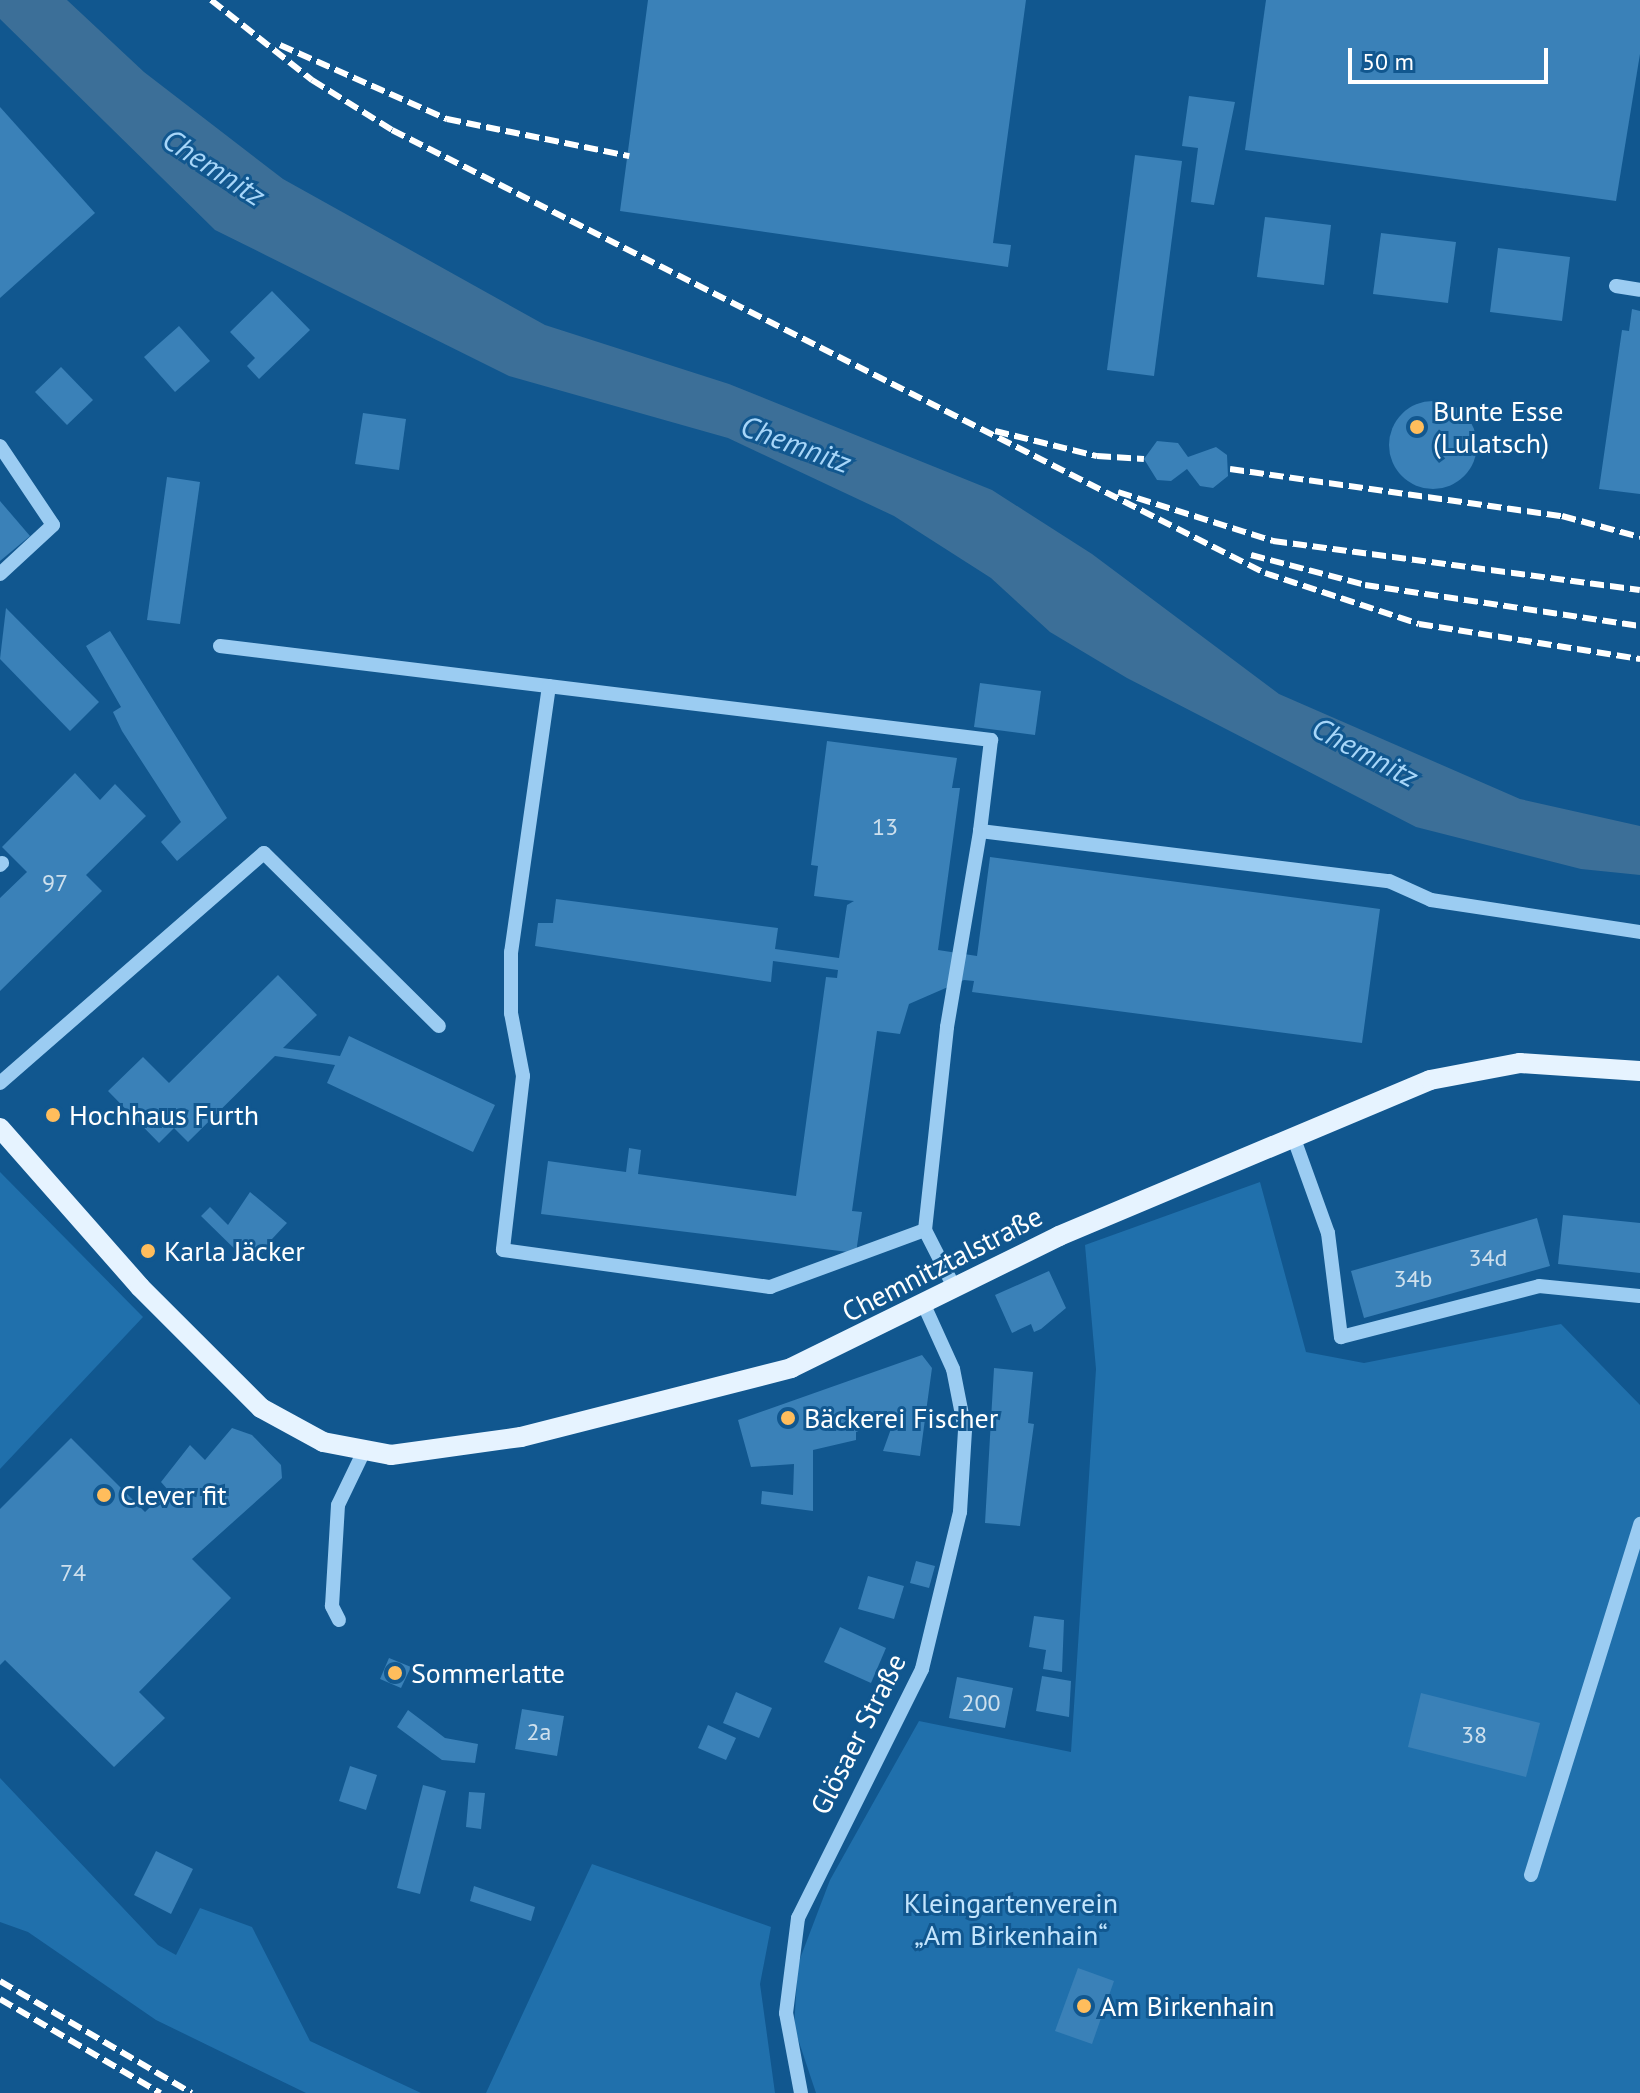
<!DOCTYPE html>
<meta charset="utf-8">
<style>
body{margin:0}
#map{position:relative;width:1640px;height:2093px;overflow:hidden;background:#11578f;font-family:"PT Sans",sans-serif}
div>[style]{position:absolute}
.green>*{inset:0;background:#2070ac}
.water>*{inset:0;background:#3c6f98}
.building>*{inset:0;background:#3a81b8}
.round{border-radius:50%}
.minor>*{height:14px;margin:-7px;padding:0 7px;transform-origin:7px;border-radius:7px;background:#9bccf2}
.major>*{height:20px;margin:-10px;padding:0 10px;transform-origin:10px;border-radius:10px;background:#e6f3ff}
.rail>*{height:6px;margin-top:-3px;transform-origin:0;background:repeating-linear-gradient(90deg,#fff 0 14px,transparent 0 20px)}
.dots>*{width:22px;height:22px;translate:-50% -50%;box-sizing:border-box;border:4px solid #11578f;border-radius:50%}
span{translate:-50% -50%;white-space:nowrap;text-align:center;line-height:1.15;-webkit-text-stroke:6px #11578f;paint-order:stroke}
.number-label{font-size:24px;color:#cee0ed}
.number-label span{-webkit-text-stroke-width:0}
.poi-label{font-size:28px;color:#fff}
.left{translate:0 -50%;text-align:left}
.street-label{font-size:28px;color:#fff}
.park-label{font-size:28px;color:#c2e4fd}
.water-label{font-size:30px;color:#a7d6f9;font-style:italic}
.scale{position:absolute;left:1348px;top:48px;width:200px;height:36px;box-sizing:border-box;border:4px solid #fff;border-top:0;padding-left:10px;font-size:24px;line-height:28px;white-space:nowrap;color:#fff;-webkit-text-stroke:6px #11578f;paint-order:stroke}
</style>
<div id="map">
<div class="green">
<div style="clip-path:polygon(0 1172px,143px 1317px,0 1469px)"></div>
<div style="clip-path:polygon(1260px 1182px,1306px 1352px,1364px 1363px,1561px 1324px,1640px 1405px,1640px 2093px,816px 2093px,794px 2027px,798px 1964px,830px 1880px,919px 1721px,1071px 1752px,1096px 1369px,1085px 1245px)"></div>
<div style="clip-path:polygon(0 1778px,158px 1945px,176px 1955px,200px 1908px,252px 1927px,310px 2041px,421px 2093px,306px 2093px,156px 2020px,28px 1932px,0 1922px)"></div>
<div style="clip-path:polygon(592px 1864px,771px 1927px,760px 1984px,775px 2093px,486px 2093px)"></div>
</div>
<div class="water">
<div style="clip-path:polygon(0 0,67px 0,144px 72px,283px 179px,545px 325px,729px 384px,992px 490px,1092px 554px,1279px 694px,1520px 799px,1640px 826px,1640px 875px,1581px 869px,1416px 827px,1127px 678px,1050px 632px,991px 578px,894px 516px,728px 438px,509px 376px,215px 230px,0 19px)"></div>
</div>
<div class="building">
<div style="clip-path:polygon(648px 0,1026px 0,993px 243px,1011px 245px,1008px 267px,620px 211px)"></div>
<div style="clip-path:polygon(1266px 0,1640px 0,1640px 54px,1616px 201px,1245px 150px)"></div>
<div style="clip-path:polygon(1189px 96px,1235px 102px,1214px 205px,1191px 202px,1198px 148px,1182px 146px)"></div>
<div style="clip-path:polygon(0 107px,95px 213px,0 298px)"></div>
<div style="clip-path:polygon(1135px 155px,1182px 161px,1154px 376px,1107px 370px)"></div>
<div style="clip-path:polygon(1265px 217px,1331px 225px,1324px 285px,1257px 277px)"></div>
<div style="clip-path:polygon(1381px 233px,1456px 242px,1448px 303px,1373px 294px)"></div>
<div style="clip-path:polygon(1498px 248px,1570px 257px,1562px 321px,1490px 312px)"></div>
<div style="clip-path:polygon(272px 291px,310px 330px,259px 379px,247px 366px,255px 358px,230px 332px)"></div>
<div style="clip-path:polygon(1632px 309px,1640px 311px,1640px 494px,1599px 489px,1622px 330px,1629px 331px)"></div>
<div style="clip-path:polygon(179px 326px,210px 361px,175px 392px,144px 357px)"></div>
<div style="clip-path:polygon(61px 367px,93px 400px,67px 425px,35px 392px)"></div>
<div class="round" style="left:1389px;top:401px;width:88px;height:88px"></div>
<div style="clip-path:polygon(363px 413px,406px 419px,399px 470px,355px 464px)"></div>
<div style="clip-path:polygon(1157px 441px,1178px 443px,1188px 457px,1216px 447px,1227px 455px,1228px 476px,1213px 488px,1200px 486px,1187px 469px,1171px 481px,1157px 480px,1144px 459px)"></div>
<div style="clip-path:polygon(167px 477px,200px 482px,180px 624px,147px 620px)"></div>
<div style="clip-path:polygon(0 501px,30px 536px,0 561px)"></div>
<div style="clip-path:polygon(6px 608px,99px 702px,70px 731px,0 659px)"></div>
<div style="clip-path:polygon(110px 631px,227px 818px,177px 861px,161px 842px,181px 822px,122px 731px,113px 712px,121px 707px,86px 646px)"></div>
<div style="clip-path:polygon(980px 683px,1041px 691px,1035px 735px,974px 727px)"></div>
<div style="clip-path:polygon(827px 741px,957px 758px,952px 788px,960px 788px,938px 950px,977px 956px,990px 857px,1380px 909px,1362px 1043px,972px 992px,974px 981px,964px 980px,909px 1004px,900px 1034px,877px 1031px,852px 1211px,862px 1212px,856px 1253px,541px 1214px,548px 1161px,626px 1172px,629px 1148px,641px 1150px,638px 1174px,796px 1196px,826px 977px,837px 978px,838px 970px,773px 961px,771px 982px,535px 946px,538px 923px,553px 923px,556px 899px,778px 928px,775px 949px,839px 958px,847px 905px,854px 901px,814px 896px,818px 866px,811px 865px)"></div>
<div style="clip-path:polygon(75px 773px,100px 800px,115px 784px,146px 816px,86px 875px,102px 891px,0 991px,0 898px,27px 872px,2px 847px)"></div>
<div style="clip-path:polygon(278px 975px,317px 1015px,283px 1048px,340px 1056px,349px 1036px,495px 1105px,473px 1152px,327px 1083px,335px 1065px,275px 1056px,188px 1142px,174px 1128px,159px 1143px,108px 1091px,143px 1057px,169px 1083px)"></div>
<div style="clip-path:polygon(250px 1192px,287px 1223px,272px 1239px,274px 1245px,248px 1262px,201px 1216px,210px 1207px,228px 1225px)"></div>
<div style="clip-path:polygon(1563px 1215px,1640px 1223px,1640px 1273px,1558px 1264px)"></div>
<div style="clip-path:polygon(1537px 1218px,1550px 1266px,1364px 1318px,1351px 1271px)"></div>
<div style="clip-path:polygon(1049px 1271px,1066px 1308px,1041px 1329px,1034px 1332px,1031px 1324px,1012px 1333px,995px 1295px)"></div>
<div style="clip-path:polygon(922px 1355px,932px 1368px,920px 1456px,883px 1451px,892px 1426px,881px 1422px,856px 1432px,856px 1440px,813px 1450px,813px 1511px,761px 1504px,762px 1491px,793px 1495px,794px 1464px,751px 1467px,738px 1420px)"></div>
<div style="clip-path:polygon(994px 1368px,1033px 1372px,1028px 1423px,1034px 1424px,1020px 1526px,985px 1523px)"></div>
<div style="clip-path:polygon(232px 1428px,252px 1435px,281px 1465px,282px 1478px,192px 1559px,231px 1598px,139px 1692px,165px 1718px,114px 1767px,5px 1660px,0 1665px,0 1509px,71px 1438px,145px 1512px,168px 1490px,161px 1482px,190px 1445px,205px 1460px)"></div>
<div style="clip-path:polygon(916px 1561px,935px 1566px,929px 1588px,910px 1583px)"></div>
<div style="clip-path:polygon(868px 1576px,904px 1586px,894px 1619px,858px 1609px)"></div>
<div style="clip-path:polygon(1034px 1616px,1064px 1620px,1062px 1672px,1043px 1669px,1046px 1650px,1029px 1647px)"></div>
<div style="clip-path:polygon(840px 1627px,886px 1648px,871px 1683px,824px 1662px)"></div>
<div style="clip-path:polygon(389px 1658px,411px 1667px,401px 1688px,380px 1679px)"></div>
<div style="clip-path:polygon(1042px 1676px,1071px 1681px,1069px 1717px,1036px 1711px)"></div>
<div style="clip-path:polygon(957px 1677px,1013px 1688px,1005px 1728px,949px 1718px)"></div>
<div style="clip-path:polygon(736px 1692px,772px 1708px,759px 1738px,723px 1723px)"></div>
<div style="clip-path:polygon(1421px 1693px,1540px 1723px,1526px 1777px,1408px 1747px)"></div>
<div style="clip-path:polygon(522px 1709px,564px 1716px,557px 1756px,515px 1749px)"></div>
<div style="clip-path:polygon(408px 1710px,445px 1738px,478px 1744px,475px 1763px,442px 1760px,397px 1727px)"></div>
<div style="clip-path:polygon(708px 1725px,736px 1738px,726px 1760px,698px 1748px)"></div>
<div style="clip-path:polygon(350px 1766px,377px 1775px,366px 1810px,339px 1801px)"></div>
<div style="clip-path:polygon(423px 1785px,446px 1791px,420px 1894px,397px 1888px)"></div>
<div style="clip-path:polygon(469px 1792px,485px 1793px,481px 1829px,466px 1827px)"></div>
<div style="clip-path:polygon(156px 1851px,193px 1869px,171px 1914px,134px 1895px)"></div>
<div style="clip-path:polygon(474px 1886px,535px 1907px,531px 1921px,470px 1901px)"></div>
<div style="clip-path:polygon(1078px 1968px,1114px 1981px,1092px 2044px,1055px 2031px)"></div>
</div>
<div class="minor">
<div style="left:1616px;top:286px;width:24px;rotate:9deg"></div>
<div style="left:0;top:446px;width:95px;rotate:56.1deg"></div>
<div style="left:53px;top:525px;width:72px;rotate:137.2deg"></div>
<div style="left:220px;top:646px;width:777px;rotate:6.95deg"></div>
<div style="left:991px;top:740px;width:92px;rotate:96.9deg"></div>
<div style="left:980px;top:831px;width:412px;rotate:7deg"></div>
<div style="left:1389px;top:881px;width:46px;rotate:24.3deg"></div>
<div style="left:1431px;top:900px;width:211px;rotate:8.7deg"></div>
<div style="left:549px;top:686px;width:269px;rotate:98.1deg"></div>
<div style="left:511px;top:952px;width:61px;rotate:90deg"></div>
<div style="left:511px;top:1013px;width:64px;rotate:79.2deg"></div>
<div style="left:523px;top:1076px;width:175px;rotate:96.6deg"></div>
<div style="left:503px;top:1250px;width:270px;rotate:7.9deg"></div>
<div style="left:770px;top:1287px;width:165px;rotate:-20.2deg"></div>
<div style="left:0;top:865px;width:3px;rotate:-45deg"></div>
<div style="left:0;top:1083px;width:350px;rotate:-41.1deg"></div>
<div style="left:264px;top:853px;width:246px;rotate:44.7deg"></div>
<div style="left:1293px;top:1136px;width:103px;rotate:70.2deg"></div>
<div style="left:1328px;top:1233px;width:105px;rotate:82.9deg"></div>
<div style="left:1341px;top:1337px;width:204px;rotate:-14.4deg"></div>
<div style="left:1539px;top:1286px;width:101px;rotate:5.7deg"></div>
<div style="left:954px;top:1287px;width:64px;rotate:-117deg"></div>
<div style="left:925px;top:1230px;width:204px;rotate:-83.8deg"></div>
<div style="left:947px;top:1027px;width:199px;rotate:-80.4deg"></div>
<div style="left:339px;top:1620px;width:16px;rotate:-117deg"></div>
<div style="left:332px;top:1606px;width:101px;rotate:-86.6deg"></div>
<div style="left:338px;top:1505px;width:58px;rotate:-64.3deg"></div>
<div style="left:1531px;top:1875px;width:368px;rotate:-72.7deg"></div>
<div style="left:801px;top:2093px;width:81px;rotate:-100.6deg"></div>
<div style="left:786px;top:2013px;width:96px;rotate:-82.8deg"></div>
<div style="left:798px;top:1918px;width:278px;rotate:-63.5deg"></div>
<div style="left:922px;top:1669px;width:162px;rotate:-76.4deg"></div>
<div style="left:960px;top:1512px;width:82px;rotate:-86.5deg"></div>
<div style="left:965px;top:1430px;width:62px;rotate:-101.1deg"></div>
<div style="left:953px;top:1369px;width:72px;rotate:-114.4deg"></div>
</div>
<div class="major">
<div style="left:0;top:1128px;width:212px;rotate:48.6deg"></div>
<div style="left:140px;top:1287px;width:171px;rotate:45deg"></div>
<div style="left:261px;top:1408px;width:71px;rotate:28.7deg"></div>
<div style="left:323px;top:1442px;width:69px;rotate:10.8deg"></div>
<div style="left:391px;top:1455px;width:131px;rotate:-7.9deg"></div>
<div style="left:521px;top:1437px;width:279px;rotate:-14.3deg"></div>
<div style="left:791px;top:1368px;width:299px;rotate:-26.2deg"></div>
<div style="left:1059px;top:1236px;width:402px;rotate:-22.8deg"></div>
<div style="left:1430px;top:1080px;width:92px;rotate:-10.7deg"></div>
<div style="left:1520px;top:1063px;width:120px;rotate:3.8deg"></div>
</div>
<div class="rail">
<div style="left:211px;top:0;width:129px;rotate:38.4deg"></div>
<div style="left:312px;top:80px;width:94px;rotate:32deg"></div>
<div style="left:392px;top:130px;width:979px;rotate:26.91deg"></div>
<div style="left:1265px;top:573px;width:162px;rotate:18.3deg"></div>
<div style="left:1419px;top:624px;width:224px;rotate:9deg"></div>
<div style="left:280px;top:45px;width:183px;rotate:23.9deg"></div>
<div style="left:447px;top:119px;width:186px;rotate:11.5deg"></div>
<div style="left:995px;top:431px;width:105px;rotate:13.8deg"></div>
<div style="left:1097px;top:456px;width:47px;rotate:3.7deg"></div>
<div style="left:1230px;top:469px;width:335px;rotate:8.1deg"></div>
<div style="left:1562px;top:516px;width:81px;rotate:15.1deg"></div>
<div style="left:1118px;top:492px;width:163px;rotate:17.5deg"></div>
<div style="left:1273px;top:541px;width:370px;rotate:7.6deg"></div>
<div style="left:1251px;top:555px;width:118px;rotate:14.7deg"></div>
<div style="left:1365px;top:585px;width:278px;rotate:8.5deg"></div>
<div style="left:0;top:1981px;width:222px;rotate:30.3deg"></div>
<div style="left:0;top:1999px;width:186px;rotate:30.4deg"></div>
</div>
<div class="dots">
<div style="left:1417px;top:427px;background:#ffbd5c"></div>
<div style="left:53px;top:1115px;background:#ffbd5c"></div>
<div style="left:148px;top:1251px;background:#ffbd5c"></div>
<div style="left:788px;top:1418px;background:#ffbd5c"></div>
<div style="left:104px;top:1495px;background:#ffbd5c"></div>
<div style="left:395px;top:1673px;background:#ffbd5c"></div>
<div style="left:1084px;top:2006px;background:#ffbd5c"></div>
</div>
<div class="number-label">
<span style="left:885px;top:827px">13</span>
<span style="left:55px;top:883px">97</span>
<span style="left:1488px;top:1258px">34d</span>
<span style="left:1413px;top:1279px">34b</span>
<span style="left:73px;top:1573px">74</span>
<span style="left:981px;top:1703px">200</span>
<span style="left:539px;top:1732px">2a</span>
<span style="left:1474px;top:1735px">38</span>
</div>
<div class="poi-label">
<span class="left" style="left:1433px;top:427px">Bunte Esse<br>(Lulatsch)</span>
<span class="left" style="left:69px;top:1115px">Hochhaus Furth</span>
<span class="left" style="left:164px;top:1251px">Karla Jäcker</span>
<span class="left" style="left:804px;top:1418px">Bäckerei Fischer</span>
<span class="left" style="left:120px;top:1495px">Clever fit</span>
<span class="left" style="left:411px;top:1673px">Sommerlatte</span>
<span class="left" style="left:1100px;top:2006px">Am Birkenhain</span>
</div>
<div class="street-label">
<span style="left:942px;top:1264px;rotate:-27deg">Chemnitztalstraße</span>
<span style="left:858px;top:1734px;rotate:-63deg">Glösaer Straße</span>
</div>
<div class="park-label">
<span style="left:1011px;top:1919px">Kleingartenverein<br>„Am Birkenhain“</span>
</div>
<div class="water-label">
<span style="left:214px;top:167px;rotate:33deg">Chemnitz</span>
<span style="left:796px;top:444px;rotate:20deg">Chemnitz</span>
<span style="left:1365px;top:752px;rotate:28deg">Chemnitz</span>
</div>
<div class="scale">50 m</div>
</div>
